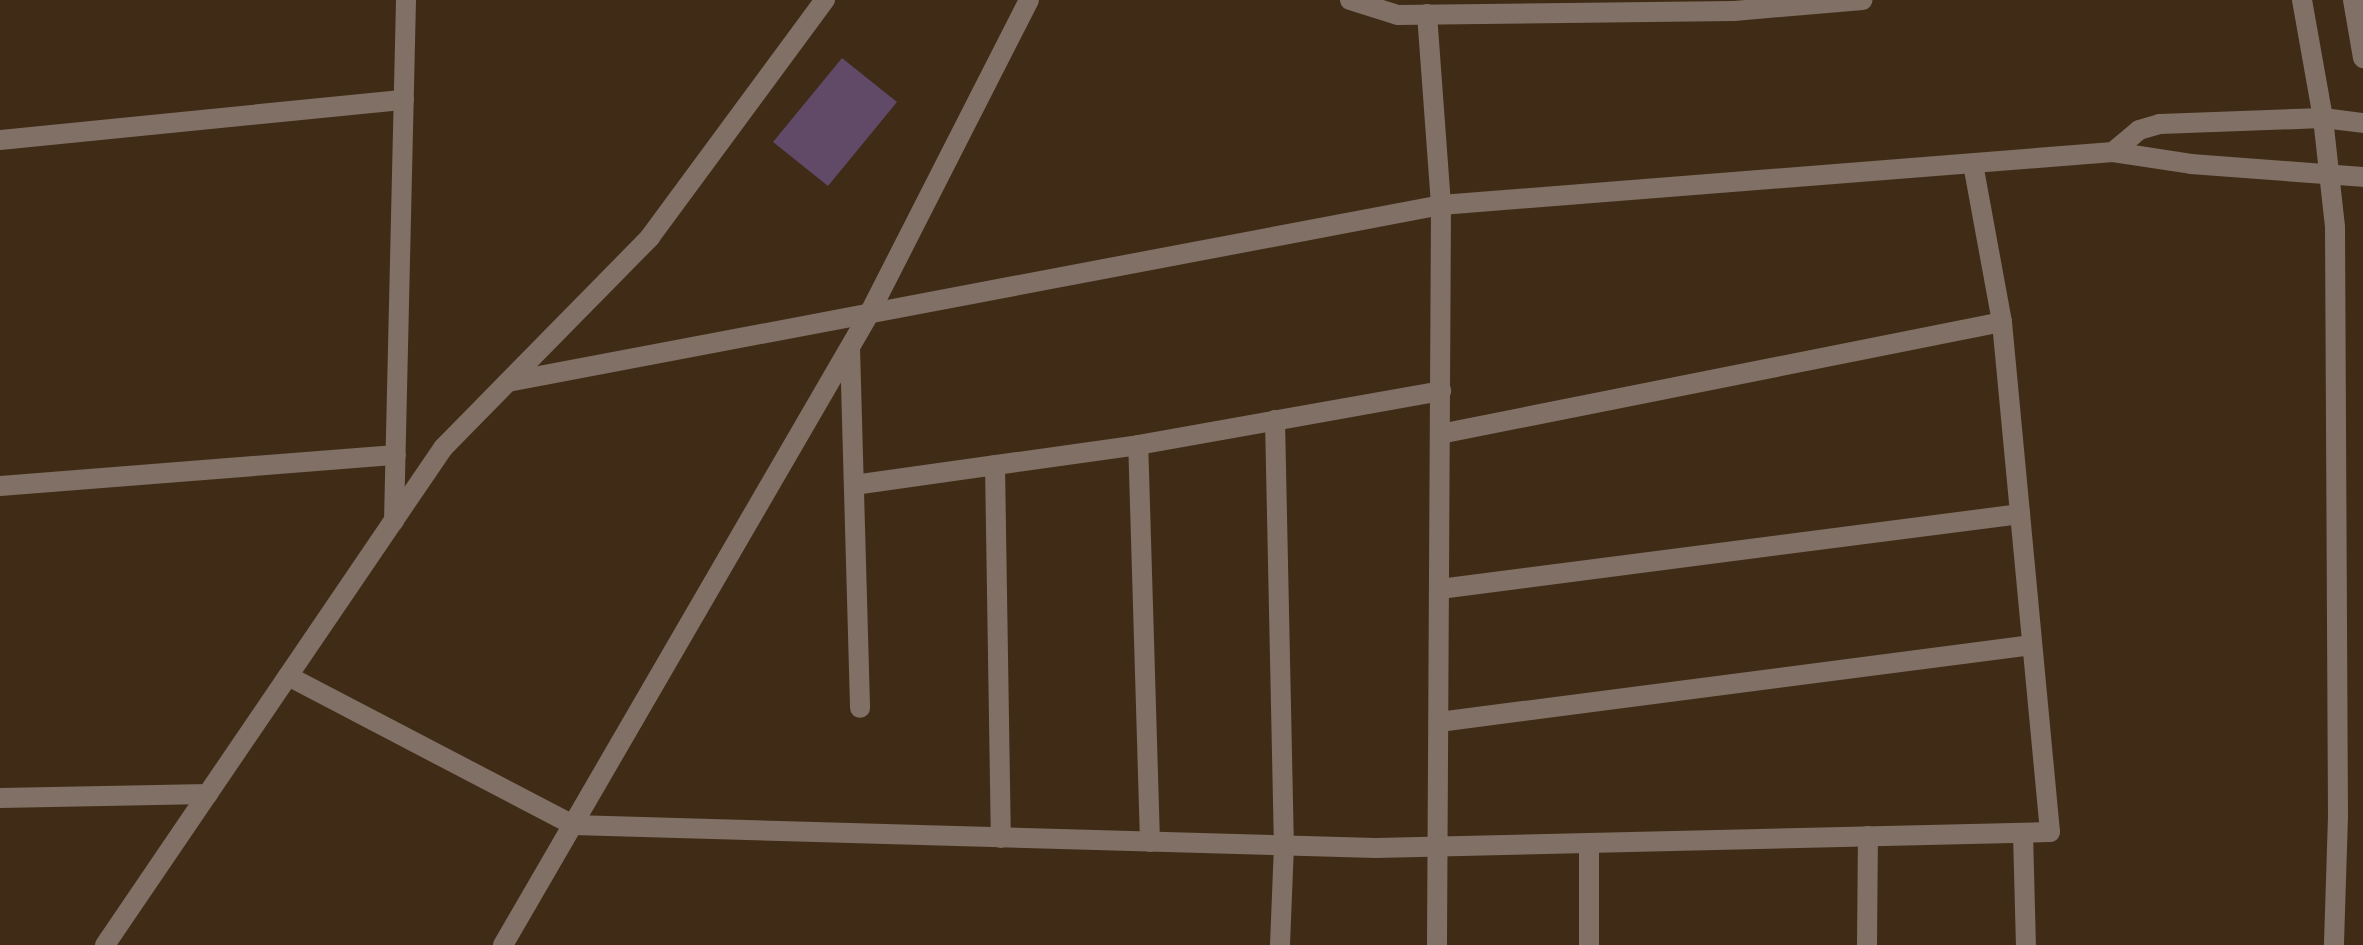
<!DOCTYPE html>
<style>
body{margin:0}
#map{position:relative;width:2363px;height:945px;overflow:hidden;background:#3f2b16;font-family:"IBM Plex Sans",sans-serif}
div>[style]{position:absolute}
.building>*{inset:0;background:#614968}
.minor>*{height:20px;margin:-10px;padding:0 10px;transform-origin:10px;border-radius:10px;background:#807065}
.tertiary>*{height:20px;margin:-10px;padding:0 10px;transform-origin:10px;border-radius:10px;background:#807065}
span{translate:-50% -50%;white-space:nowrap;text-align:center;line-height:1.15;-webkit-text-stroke:8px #1f160d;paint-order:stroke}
</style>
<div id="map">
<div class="building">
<div style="clip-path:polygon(842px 58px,897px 102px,828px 186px,773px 142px)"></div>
</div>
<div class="minor">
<div style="left:1350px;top:0;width:50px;rotate:17.4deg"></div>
<div style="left:1398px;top:15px;width:336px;rotate:-0.7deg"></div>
<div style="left:1734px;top:11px;width:129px;rotate:-4.9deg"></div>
<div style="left:1427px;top:14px;width:192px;rotate:85.8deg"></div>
<div style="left:1441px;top:205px;width:740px;rotate:90.31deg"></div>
<div style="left:0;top:140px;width:406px;rotate:-5.7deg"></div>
<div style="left:2113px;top:152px;width:34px;rotate:-40deg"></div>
<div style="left:2139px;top:130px;width:22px;rotate:-16deg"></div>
<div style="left:2160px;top:124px;width:163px;rotate:-2.1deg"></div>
<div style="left:2323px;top:118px;width:40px;rotate:7.1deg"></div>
<div style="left:850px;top:348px;width:360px;rotate:88.4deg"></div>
<div style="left:508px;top:382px;width:950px;rotate:-10.74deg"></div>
<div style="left:1441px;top:205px;width:674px;rotate:-4.51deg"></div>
<div style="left:2113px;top:152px;width:79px;rotate:8.7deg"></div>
<div style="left:2191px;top:164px;width:172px;rotate:4.3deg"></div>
<div style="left:1275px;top:420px;width:425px;rotate:88.8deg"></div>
<div style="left:1284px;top:845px;width:100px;rotate:92.3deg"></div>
<div style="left:1440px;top:434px;width:573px;rotate:-11.27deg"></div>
<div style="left:995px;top:465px;width:373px;rotate:89.1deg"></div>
<div style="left:854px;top:485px;width:287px;rotate:-8deg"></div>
<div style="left:0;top:486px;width:397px;rotate:-4.5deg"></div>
<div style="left:394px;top:521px;width:521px;rotate:-88.68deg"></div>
<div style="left:1440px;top:589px;width:585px;rotate:-7.37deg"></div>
<div style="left:288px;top:676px;width:322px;rotate:27.6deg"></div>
<div style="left:573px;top:825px;width:803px;rotate:1.64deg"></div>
<div style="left:1376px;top:848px;width:674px;rotate:-1.36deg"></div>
<div style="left:2050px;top:832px;width:512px;rotate:-95.38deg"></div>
<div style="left:2002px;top:322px;width:161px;rotate:-100.4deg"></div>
<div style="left:1439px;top:722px;width:598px;rotate:-7.4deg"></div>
<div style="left:0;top:798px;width:208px;rotate:-1.1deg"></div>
<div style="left:2023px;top:833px;width:112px;rotate:88.5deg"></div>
<div style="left:1150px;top:842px;width:397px;rotate:-91.7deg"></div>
<div style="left:1138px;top:445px;width:308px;rotate:-10.1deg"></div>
<div style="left:1589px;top:843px;width:102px;rotate:90deg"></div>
<div style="left:503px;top:945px;width:729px;rotate:-59.88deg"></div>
<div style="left:869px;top:314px;width:352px;rotate:-63deg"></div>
<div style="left:1867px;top:945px;width:109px;rotate:-89.5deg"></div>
</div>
<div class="tertiary">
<div style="left:2302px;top:0;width:120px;rotate:79.9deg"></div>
<div style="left:2323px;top:118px;width:110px;rotate:83.7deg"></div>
<div style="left:2335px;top:227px;width:589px;rotate:89.71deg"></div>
<div style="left:2338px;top:816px;width:129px;rotate:91.8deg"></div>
<div style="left:2353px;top:0;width:59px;rotate:80.2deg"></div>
<div style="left:105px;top:945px;width:601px;rotate:-55.78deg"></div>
<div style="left:443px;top:448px;width:296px;rotate:-45.5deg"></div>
<div style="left:650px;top:237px;width:295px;rotate:-53.6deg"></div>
</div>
</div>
